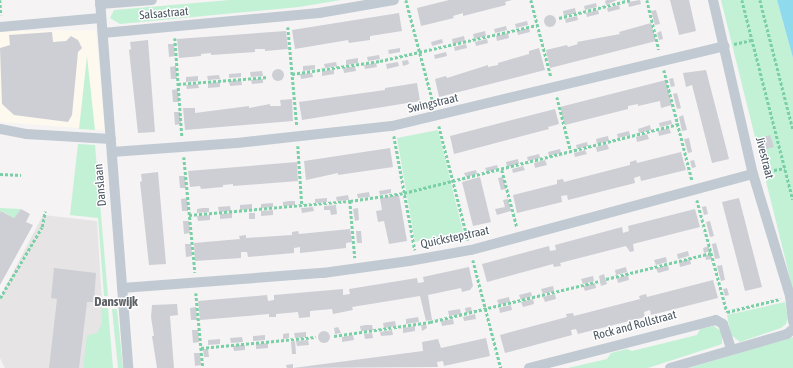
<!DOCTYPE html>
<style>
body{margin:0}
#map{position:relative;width:793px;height:368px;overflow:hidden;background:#f5f3f3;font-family:"Asap Condensed",sans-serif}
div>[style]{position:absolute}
.commercial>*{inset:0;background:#fdf9ef}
.education>*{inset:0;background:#e6e4e5}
.green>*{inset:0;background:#c3f1d5}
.water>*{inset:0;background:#90daee}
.building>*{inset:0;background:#cdcfd5}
.round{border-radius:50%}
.path>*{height:2.5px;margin-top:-1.25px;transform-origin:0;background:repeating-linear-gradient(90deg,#7ad0a6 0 3px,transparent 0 5px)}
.minor>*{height:10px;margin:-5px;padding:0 5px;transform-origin:5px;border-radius:5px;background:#c1cad2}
span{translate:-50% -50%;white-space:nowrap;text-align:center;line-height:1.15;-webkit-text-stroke:3px #fff;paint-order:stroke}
.street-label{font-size:12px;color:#4a5661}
.neighbourhood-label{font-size:13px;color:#5f6368;font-weight:700}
</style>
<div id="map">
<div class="commercial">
<div style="clip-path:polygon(96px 30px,105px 130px,0 122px,0 31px)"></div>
</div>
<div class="education">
<div style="clip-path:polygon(43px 215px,97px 221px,106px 368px,5px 368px,0 358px,0 297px)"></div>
</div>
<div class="green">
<div style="clip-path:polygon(230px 0,341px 0,299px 7px,120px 24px,110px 18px,114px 10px)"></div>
<div style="clip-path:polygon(721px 0,777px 0,793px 58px,793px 290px)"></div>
<div style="clip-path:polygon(87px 56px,95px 130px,79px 129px)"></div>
<div style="clip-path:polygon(438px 130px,463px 232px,415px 242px,397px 138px)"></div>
<div style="clip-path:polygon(78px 144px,95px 145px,108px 296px,104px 296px,98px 218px,70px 215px)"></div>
<div style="clip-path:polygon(0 208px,21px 209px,14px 218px,2px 211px,0 213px)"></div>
<div style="clip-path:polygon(785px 302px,788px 318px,786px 324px,781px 328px,740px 342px,731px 335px,727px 315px)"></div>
<div style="clip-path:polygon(101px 308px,108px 308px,113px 368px,83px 368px,87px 335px,97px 333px,102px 323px)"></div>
<div style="clip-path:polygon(112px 309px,117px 309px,123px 368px,118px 368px)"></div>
<div style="clip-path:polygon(714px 326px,722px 332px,722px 344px,648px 368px,568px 368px,607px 359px,611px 353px,627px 349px,632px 351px,697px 335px,700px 329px)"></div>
<div style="clip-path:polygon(793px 337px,793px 368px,689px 368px,736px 354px)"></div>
</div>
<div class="water">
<div style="clip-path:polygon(777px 0,793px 0,793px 58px)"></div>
</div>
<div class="building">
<div style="clip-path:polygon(449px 0,512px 0,505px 2px,506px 5px,463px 16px,463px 13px,453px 16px,454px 18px,421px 26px,417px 8px)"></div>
<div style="clip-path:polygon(617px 0,606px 5px,605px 1px,607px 0)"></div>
<div style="clip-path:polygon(640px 0,641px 4px,629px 7px,628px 2px)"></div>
<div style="clip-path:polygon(670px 0,689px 0,696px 31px,679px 35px)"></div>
<div style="clip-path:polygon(596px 3px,597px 7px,585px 10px,584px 6px)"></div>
<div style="clip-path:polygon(619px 5px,620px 9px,608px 12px,607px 8px)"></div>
<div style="clip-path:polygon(575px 8px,576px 13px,564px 16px,563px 11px)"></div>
<div style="clip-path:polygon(598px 10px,599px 14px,587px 17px,586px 13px)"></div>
<div style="clip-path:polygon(656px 10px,660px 24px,655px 25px,651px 11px)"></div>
<div style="clip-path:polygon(399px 13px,402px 31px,370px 36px,370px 40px,349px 43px,348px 40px,295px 49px,292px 30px)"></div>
<div class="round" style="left:544px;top:15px;width:12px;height:12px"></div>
<div style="clip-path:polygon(577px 16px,578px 20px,566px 23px,565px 19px)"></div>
<div style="clip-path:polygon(527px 21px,528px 25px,516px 28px,515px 24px)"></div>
<div style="clip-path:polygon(651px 23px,656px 41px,550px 68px,546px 50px,567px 45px,568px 47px,578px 44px,577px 42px,620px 34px,619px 32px)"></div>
<div style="clip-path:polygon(506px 26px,507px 30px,495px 33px,494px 29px)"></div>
<div style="clip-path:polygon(529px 28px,530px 32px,518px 35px,517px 31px)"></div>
<div style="clip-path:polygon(286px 31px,288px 49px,265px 51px,265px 49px,255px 49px,255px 52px,211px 55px,211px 53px,201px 54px,201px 56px,179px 58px,177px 39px)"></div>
<div style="clip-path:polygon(485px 31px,486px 36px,474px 39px,473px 34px)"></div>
<div style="clip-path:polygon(661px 31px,663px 39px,659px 40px,657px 33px)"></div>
<div style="clip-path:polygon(52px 32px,53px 42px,66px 41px,71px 36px,78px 40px,82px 48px,78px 52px,72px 115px,68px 122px,14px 115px,2px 104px,0 48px,10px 45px,9px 35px)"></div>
<div style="clip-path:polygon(508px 33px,509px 38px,497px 41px,496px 36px)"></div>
<div style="clip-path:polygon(464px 36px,465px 41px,453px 44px,452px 39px)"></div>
<div style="clip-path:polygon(442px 39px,443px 43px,432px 46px,431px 42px)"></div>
<div style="clip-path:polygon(487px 39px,488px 43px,476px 46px,475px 42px)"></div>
<div style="clip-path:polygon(148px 40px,155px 132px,138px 133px,129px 50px,131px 49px,130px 42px)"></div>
<div style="clip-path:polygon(168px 44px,174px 44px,175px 56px,169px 57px)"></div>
<div style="clip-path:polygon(466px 44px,467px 48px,455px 51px,454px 47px)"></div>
<div style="clip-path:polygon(400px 48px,400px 52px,389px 54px,388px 50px)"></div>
<div style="clip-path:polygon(539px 48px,545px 70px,439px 97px,435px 79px,446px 76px,447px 78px,488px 65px,488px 67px,498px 65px,498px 63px,529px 54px,529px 51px)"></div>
<div style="clip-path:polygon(446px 52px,447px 56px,435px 59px,434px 55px)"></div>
<div style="clip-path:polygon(379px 55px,380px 59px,368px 61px,367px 57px)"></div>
<div style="clip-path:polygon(358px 58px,358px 63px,346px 65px,346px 60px)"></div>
<div style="clip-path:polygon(408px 60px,409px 64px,403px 66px,402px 61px)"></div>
<div style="clip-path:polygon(336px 62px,337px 66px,325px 68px,324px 64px)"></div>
<div style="clip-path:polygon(398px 62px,399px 66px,387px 69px,386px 64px)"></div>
<div style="clip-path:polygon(376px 63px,377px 67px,365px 69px,364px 65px)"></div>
<div style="clip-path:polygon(315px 65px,315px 69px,303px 71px,303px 66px)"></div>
<div style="clip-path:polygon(176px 66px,177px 79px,171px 79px,170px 67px)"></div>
<div style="clip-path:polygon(355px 66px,356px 71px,344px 73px,343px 68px)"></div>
<div class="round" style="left:272px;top:69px;width:12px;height:12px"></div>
<div style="clip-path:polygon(334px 70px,334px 74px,322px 76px,322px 71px)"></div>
<div style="clip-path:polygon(706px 70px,729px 159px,712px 163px,692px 85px,686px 87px,683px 73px)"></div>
<div style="clip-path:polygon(262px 71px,263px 76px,251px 77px,250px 72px)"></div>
<div style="clip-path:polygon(241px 73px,241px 77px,229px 78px,229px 74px)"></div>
<div style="clip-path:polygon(312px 73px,313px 77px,301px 79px,300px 74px)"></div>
<div style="clip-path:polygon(219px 75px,220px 79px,208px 80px,207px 76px)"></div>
<div style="clip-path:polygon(198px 76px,198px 81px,186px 82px,186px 77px)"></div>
<div style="clip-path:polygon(673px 78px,675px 86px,671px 87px,669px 79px)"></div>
<div style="clip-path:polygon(257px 79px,263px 79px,263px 83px,252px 84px,251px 80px)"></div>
<div style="clip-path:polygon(241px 80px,242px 85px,230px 86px,229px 81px)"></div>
<div style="clip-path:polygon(666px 80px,672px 105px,661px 108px,660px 101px,638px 106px,638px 104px,628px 106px,628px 109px,565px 125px,560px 107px)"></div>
<div style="clip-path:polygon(220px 82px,220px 87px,208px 88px,208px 83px)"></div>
<div style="clip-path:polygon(417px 83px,420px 101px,302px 120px,299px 102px,385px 90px,385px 88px)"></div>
<div style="clip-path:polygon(198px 84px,199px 88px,187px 89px,186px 85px)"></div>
<div style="clip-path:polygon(178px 89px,179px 102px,173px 102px,172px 90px)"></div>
<div style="clip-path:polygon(677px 93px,681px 108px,677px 109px,673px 94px)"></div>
<div style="clip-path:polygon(292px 99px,293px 121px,185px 130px,183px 108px,195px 108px,195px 113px,249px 106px,249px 108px,270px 104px,270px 106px,281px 106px,280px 100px)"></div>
<div style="clip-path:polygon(555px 109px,559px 124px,548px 127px,549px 129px,454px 154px,450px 136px)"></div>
<div style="clip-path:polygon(174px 112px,180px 112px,181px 124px,175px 125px)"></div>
<div style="clip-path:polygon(683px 115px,687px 130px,682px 131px,679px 117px)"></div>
<div style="clip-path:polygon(671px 120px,672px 124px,660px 127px,659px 123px)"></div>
<div style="clip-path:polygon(650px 125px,651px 130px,639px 133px,638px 129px)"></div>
<div style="clip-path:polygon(669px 128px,671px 133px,659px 136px,658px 131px)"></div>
<div style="clip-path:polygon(629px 131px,630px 135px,618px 138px,617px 134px)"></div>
<div style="clip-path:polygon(647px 134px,649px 139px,637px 142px,636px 137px)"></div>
<div style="clip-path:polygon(770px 135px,774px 147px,766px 149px,764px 137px)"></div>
<div style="clip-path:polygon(608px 136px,609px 141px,597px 144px,596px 139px)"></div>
<div style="clip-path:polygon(689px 138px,692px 152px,688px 153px,684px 139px)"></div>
<div style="clip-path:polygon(587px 142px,588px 146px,577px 149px,576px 145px)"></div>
<div style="clip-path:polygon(607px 144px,609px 149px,597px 152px,596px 147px)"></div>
<div style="clip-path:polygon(390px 148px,393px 167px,338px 175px,338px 173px,306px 180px,304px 161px)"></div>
<div style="clip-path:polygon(560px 149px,561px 153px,549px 156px,548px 152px)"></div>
<div style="clip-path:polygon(585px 150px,587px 154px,575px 157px,574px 153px)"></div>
<div style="clip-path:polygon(681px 152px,686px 170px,641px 181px,640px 176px,634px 178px,635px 183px,568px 200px,567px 195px,561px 196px,562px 202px,517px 213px,513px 195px,557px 184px,557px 180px,563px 179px,564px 182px,630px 165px,630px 162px,636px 160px,637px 163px)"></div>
<div style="clip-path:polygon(539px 154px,540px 158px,528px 161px,527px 157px)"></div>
<div style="clip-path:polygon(518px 159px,519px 164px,507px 167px,506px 162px)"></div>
<div style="clip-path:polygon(545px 160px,547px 165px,535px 168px,534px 163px)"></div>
<div style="clip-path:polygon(694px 160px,696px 167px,692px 168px,690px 161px)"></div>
<div style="clip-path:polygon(297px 162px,298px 181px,233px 186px,233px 184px,223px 185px,223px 187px,201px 189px,200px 186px,190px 187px,188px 171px)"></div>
<div style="clip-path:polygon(497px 165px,498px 169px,487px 172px,485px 168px)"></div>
<div style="clip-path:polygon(523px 166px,525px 170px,513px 173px,512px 169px)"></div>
<div style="clip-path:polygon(476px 170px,477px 174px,466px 177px,464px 173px)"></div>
<div style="clip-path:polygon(158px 172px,166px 264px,149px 265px,140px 182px,142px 181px,141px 174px)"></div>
<div style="clip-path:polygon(179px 176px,185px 176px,186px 188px,180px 188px)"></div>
<div style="clip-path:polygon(480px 177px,491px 222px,473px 226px,462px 182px)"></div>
<div style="clip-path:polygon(503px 177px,506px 189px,501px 190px,498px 178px)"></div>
<div style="clip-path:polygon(391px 189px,391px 193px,380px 195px,379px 191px)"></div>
<div style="clip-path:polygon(369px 192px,370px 197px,358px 198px,357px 194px)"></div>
<div style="clip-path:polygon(348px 195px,349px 200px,337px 201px,336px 197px)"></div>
<div style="clip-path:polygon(399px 195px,407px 241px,389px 244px,384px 221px,378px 222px,376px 211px,382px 210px,380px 198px)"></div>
<div style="clip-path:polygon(187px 198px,188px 211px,182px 211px,181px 199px)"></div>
<div style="clip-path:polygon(327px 198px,327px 202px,315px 203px,315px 199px)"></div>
<div style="clip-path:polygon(739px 198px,762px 287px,745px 291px,722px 202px)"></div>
<div style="clip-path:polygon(508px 199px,511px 211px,497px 215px,495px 209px,505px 207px,503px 200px)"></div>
<div style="clip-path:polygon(289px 201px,295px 201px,295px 205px,283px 206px,283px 202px)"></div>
<div style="clip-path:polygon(273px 203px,273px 207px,261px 208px,261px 204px)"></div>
<div style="clip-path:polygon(252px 204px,252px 209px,240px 210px,240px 205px)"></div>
<div style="clip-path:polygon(336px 205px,337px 214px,331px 215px,330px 210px,324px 210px,324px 206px)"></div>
<div style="clip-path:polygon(230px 206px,231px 211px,219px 212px,218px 207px)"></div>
<div style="clip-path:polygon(706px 206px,708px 214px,704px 215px,702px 207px)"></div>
<div style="clip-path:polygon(313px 207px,314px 211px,302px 213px,301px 208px)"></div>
<div style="clip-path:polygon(203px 208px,209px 208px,209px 212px,197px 213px,197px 209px)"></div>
<div style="clip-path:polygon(358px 208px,359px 220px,355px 221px,353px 209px)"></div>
<div style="clip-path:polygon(21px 209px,30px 214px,26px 222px,33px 225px,0 285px,0 213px,1px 211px,14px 218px)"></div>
<div style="clip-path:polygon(695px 209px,700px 227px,633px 244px,634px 251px,630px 252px,626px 246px,560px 263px,561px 266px,554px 267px,553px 264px,487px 282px,482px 264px,549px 246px,550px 251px,556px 250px,555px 245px,622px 227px,623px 233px,629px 231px,628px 226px)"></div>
<div style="clip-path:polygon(273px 210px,273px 215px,261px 216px,261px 211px)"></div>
<div style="clip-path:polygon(232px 213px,232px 218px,220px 219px,220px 214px)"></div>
<div style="clip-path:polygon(249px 213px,255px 213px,255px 219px,249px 219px)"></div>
<div style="clip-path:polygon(210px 215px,210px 220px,198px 221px,197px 216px)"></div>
<div style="clip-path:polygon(183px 221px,189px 221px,190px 233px,184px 234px)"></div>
<div style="clip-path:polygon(710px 221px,714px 236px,710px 237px,706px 222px)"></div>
<div style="clip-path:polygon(350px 229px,352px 242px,346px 243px,346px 248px,300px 253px,300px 247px,294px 248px,294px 253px,248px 257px,247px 252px,241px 252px,241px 258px,195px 261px,194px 243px,240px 239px,239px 236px,246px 235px,246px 238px,292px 235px,292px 232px,298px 231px,299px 234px)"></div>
<div style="clip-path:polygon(356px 231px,361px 231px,362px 243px,357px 243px)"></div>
<div style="clip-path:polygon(716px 243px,720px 258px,715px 259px,712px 244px)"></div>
<div style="clip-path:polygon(185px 244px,191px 244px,192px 256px,186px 257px)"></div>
<div style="clip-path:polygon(709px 246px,710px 251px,704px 253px,703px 248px)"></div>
<div style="clip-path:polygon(688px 251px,689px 256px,678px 259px,677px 254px)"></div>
<div style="clip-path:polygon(711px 254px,712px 259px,706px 260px,705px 255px)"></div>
<div style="clip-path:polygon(666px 257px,667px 262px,656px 265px,654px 260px)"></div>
<div style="clip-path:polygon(690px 259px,691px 264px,680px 267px,679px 262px)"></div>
<div style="clip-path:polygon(668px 265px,669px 270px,658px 273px,656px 268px)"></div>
<div style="clip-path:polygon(722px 265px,725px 280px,721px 281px,717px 266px)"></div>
<div style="clip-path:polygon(469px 267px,473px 286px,470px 290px,462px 292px,461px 288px,428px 295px,432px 320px,426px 321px,420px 296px,352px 307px,353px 310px,333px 314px,332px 309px,310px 311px,310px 317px,299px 318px,298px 312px,276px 314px,276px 317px,269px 317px,269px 314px,200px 320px,198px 301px,267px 295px,268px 301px,274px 300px,274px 295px,343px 289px,343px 295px,350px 294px,349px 289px,417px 278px,418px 283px,424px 282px,423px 277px)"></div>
<div style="clip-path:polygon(626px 267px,627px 272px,616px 275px,615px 270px)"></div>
<div style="clip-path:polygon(54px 268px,96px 273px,94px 302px,87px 302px,79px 368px,49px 368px,57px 299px,51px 298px)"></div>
<div style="clip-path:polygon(604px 274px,607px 284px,601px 286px,599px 276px)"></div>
<div style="clip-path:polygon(628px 275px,629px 280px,618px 283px,617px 278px)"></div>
<div style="clip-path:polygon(593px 276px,594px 281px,583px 284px,581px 279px)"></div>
<div style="clip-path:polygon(713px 280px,718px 298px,651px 315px,650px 310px,644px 312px,645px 317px,578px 334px,576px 329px,571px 330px,572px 335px,505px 353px,500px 335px,567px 317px,566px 314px,573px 313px,574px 316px,640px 299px,639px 296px,646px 294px,647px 297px)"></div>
<div style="clip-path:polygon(595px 283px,596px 288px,585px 291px,583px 286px)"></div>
<div style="clip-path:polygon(553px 286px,554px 291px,543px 294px,541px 289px)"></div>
<div style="clip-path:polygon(727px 288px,729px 295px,725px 296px,723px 289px)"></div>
<div style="clip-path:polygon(531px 292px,532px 296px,521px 300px,519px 295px)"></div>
<div style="clip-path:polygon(555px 294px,556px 299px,545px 302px,543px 297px)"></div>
<div style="clip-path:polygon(509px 297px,510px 302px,499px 305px,497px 300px)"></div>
<div style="clip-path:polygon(533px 299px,534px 304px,523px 307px,521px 302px)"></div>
<div style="clip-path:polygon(177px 304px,178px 315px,170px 316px,174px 368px,157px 368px,152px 336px,154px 336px,151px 317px,152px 305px)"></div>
<div style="clip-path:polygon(511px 305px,512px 310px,500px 313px,499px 308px)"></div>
<div style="clip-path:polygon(196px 307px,197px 320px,191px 320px,190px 308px)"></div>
<div style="clip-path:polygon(471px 307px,472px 312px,466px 313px,465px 308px)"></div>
<div style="clip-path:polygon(460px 309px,461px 314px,449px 316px,448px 311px)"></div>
<div style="clip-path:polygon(475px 314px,476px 319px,464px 321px,463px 317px)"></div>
<div style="clip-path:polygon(418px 317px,419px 322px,406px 324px,406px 319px)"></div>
<div style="clip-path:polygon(453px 319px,454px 324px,442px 326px,441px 321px)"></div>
<div style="clip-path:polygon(395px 321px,396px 326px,384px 328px,383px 323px)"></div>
<div style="clip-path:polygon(426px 324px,427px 328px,422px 331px,421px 325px)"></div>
<div style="clip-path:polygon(366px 325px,372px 325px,373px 330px,361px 331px,360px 326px)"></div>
<div style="clip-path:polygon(415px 326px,415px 331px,403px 333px,403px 328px)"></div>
<div style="clip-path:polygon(338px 327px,341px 333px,335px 334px,334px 328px)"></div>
<div style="clip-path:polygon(192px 330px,198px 330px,199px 342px,193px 343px)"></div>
<div style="clip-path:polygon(392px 330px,393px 335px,381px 336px,380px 332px)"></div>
<div class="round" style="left:318px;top:331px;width:12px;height:12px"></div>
<div style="clip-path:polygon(306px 332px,306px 337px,295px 338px,294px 333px)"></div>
<div style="clip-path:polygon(289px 333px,289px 338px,283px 339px,283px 334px)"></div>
<div style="clip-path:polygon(372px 333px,373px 338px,365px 339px,364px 334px)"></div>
<div style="clip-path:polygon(265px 335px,265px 340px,253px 341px,253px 336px)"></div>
<div style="clip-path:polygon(353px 335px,354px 340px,342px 342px,342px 337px)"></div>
<div style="clip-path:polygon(242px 337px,243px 342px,231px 343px,230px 338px)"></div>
<div style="clip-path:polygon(486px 338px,490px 356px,444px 366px,443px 361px,437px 362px,438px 367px,293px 368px,423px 351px,422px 342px,438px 339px,441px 348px)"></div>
<div style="clip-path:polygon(220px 339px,220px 344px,208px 345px,208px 340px)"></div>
<div style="clip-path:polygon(308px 340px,309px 345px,297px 346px,296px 341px)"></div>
<div style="clip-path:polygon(295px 341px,296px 354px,292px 354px,291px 342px)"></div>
<div style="clip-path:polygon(268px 343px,268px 348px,256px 349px,256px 344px)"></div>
<div style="clip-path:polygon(239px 345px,245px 345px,245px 350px,234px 351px,233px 346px)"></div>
<div style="clip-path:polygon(203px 349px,208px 349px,209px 357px,204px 357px)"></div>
<div style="clip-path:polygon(194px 353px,200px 353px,201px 365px,195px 366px)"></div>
<div style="clip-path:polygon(293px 364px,293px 368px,287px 368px,286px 365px)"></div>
</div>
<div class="path">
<div style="left:0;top:0;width:15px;rotate:86deg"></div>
<div style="left:406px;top:0;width:110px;rotate:75.2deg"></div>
<div style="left:531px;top:0;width:80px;rotate:75.4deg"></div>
<div style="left:647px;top:0;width:51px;rotate:76.5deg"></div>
<div style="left:742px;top:0;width:206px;rotate:75.7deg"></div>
<div style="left:760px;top:0;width:133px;rotate:75.7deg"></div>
<div style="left:559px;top:18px;width:73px;rotate:-14.2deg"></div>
<div style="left:288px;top:27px;width:98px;rotate:84.8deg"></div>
<div style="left:175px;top:38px;width:98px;rotate:85.9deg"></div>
<div style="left:734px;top:44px;width:18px;rotate:-13deg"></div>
<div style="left:664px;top:70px;width:114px;rotate:75.7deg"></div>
<div style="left:292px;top:74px;width:89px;rotate:-8.4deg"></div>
<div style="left:380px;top:61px;width:161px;rotate:-12.9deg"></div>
<div style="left:178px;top:84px;width:90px;rotate:-4.4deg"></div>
<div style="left:557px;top:97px;width:57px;rotate:75.7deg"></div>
<div style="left:439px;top:126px;width:118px;rotate:75.7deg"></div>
<div style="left:394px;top:136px;width:116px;rotate:79.6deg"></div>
<div style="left:298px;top:146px;width:59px;rotate:86.1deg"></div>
<div style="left:184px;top:157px;width:116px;rotate:84.5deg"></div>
<div style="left:502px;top:170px;width:59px;rotate:75.3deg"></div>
<div style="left:764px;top:172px;width:21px;rotate:-11deg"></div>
<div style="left:0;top:174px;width:21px;rotate:3deg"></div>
<div style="left:697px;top:200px;width:116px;rotate:75deg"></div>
<div style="left:727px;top:312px;width:55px;rotate:-13.8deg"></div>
<div style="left:350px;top:201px;width:57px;rotate:85deg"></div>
<div style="left:189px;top:215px;width:162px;rotate:-5deg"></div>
<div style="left:350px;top:201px;width:55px;rotate:-8.4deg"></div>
<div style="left:404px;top:193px;width:283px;rotate:-14.1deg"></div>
<div style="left:473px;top:260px;width:112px;rotate:75.5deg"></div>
<div style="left:606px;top:279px;width:108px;rotate:-13.9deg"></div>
<div style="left:196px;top:293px;width:75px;rotate:84.7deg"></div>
<div style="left:0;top:298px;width:82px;rotate:-59.4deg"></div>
<div style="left:42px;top:227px;width:16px;rotate:-79deg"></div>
<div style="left:334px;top:336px;width:97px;rotate:-8.3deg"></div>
<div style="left:430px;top:322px;width:175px;rotate:-13.6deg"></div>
<div style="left:201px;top:348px;width:115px;rotate:-5.5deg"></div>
</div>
<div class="minor">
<div style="left:100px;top:0;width:369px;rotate:85.6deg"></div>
<div style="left:713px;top:0;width:179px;rotate:77.1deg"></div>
<div style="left:753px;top:174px;width:127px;rotate:73.1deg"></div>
<div style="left:790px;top:296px;width:26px;rotate:83deg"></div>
<div style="left:100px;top:4px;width:52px;rotate:-4.4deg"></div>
<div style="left:0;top:27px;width:101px;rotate:-5.1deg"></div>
<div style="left:103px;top:33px;width:217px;rotate:-5.3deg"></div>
<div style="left:319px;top:13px;width:76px;rotate:-9.8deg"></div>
<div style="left:0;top:129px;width:26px;rotate:11deg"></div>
<div style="left:26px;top:134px;width:85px;rotate:3.4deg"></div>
<div style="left:112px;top:152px;width:125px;rotate:-4.1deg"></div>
<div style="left:237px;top:143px;width:156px;rotate:-6.3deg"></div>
<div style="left:392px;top:126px;width:342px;rotate:-13.5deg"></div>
<div style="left:122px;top:288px;width:202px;rotate:-4.3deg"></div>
<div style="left:323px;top:273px;width:87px;rotate:-7.9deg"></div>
<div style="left:409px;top:261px;width:63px;rotate:-10.1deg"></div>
<div style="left:471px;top:250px;width:292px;rotate:-15.1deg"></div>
<div style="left:529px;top:368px;width:193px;rotate:-14.4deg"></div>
<div style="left:716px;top:320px;width:8px;rotate:30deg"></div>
<div style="left:723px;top:324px;width:25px;rotate:72deg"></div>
<div style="left:670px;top:368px;width:122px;rotate:-16.2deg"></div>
<div style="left:787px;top:334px;width:8px;rotate:-40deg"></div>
</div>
<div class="street-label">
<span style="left:164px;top:14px;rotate:-5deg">Salsastraat</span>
<span style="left:433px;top:104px;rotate:-13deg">Swingstraat</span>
<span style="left:764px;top:158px;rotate:76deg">Jivestraat</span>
<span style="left:101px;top:185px;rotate:-95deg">Danslaan</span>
<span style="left:455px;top:238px;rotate:-12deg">Quickstepstraat</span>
<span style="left:635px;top:326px;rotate:-15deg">Rock and Rollstraat</span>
</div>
<div class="neighbourhood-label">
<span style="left:116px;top:302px">Danswijk</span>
</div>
</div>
